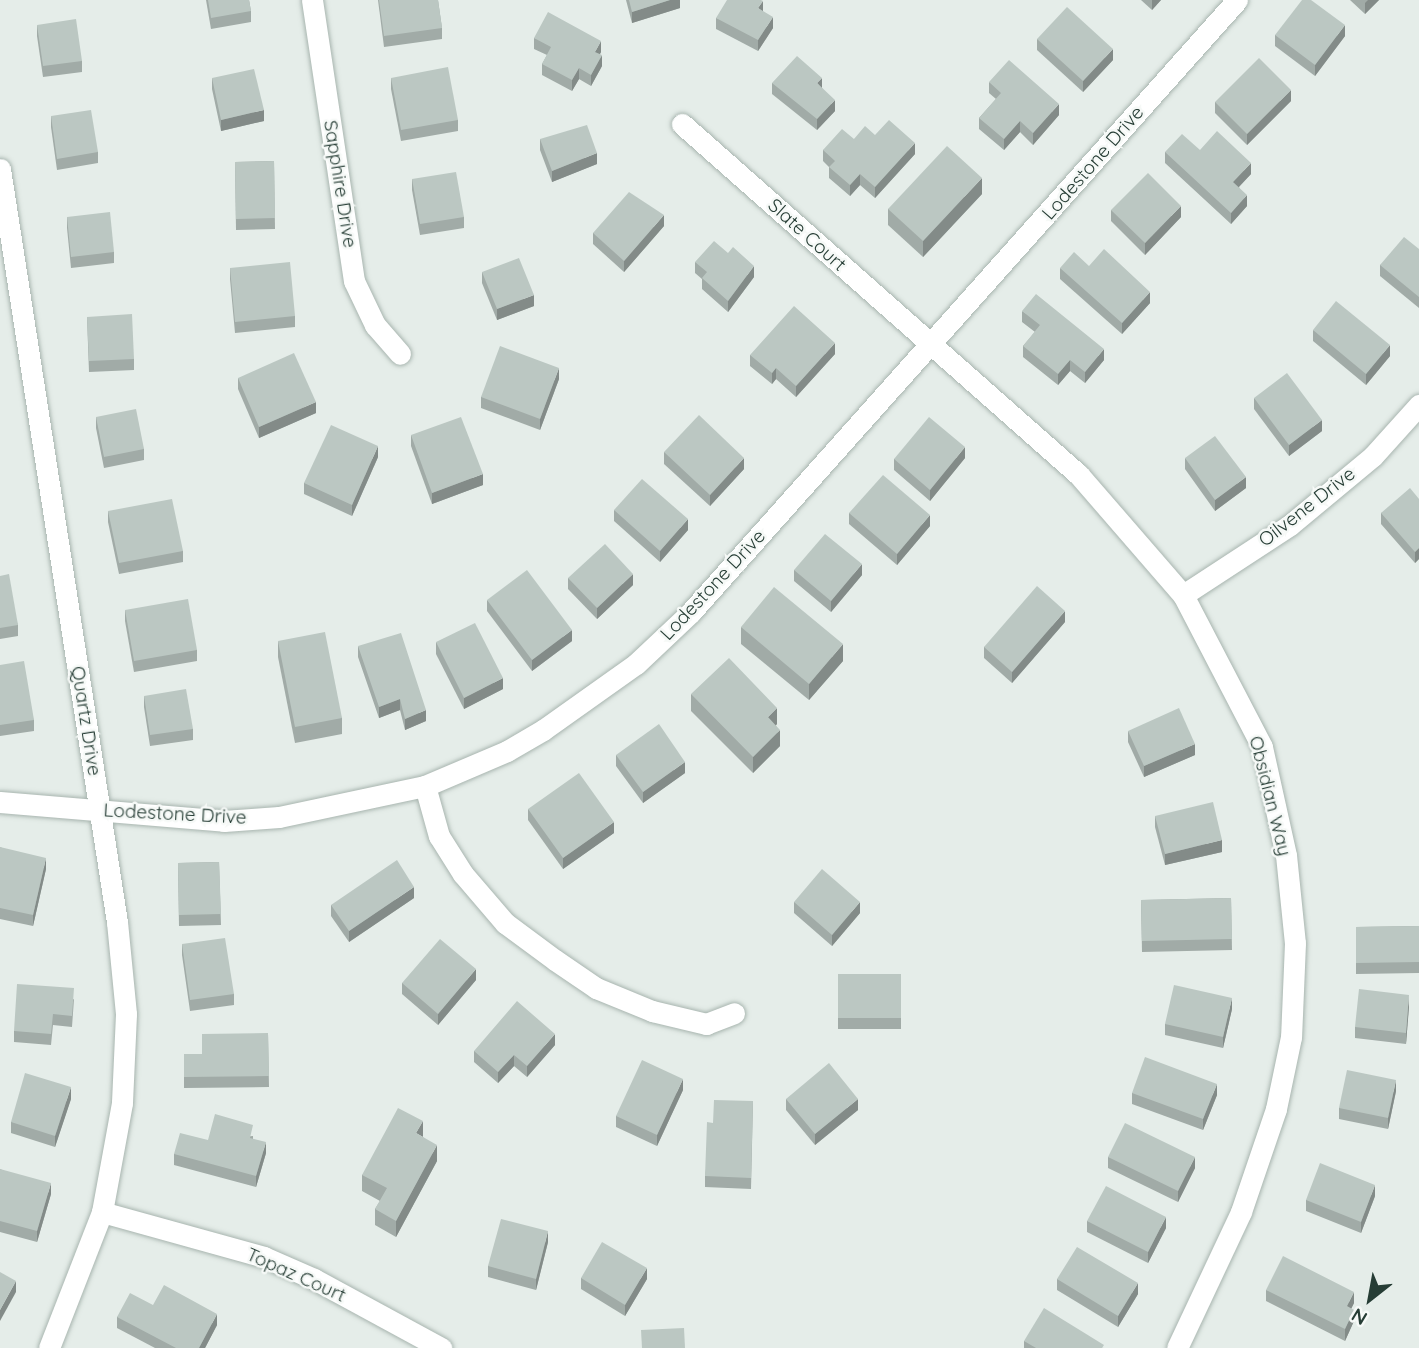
<!DOCTYPE html>
<style>
body{margin:0}
#map{position:relative;width:1419px;height:1348px;overflow:hidden;background:#e5ede9;font-family:Quicksand,sans-serif}
div>[style]{position:absolute}
.roads{filter:drop-shadow(0 0 2px #a8b5af) drop-shadow(0 0 2px #a8b5af)}
.minor>*{height:21px;margin:-10.5px;padding:0 10.5px;transform-origin:10.5px;border-radius:10.5px;background:#fff}
.wall>*{inset:0;background:#a1aba7}
.shaded-wall>*{inset:0;background:#838b88}
.building>*{inset:0;background:#bbc7c2}
span{translate:-50% -50%;white-space:nowrap;text-align:center;line-height:1.15;-webkit-text-stroke:5px #f6f9f7;paint-order:stroke}
.street-label{font-size:19px;color:#263d35}
.north{position:absolute;left:1335px;top:1264px;width:70px;height:70px;-webkit-text-stroke:5px #f6f9f7;paint-order:stroke;rotate:211deg;font-size:19px;font-weight:700;line-height:28px;text-align:center;color:#263d35}
.north::after{content:'';display:block;margin:auto;width:24px;height:32px;background:#263d35;clip-path:polygon(50% 0,100% 100%,50% 72%,0 100%)}
</style>
<div id="map">
<div class="roads">
<div class="minor">
<div style="left:312px;top:0;width:284px;rotate:81.5deg"></div>
<div style="left:354px;top:281px;width:49px;rotate:64.5deg"></div>
<div style="left:375px;top:325px;width:38px;rotate:49deg"></div>
<div style="left:682px;top:124px;width:530px;rotate:41.48deg"></div>
<div style="left:1079px;top:475px;width:159px;rotate:49.1deg"></div>
<div style="left:1183px;top:595px;width:171px;rotate:62.5deg"></div>
<div style="left:1262px;top:747px;width:111px;rotate:77.5deg"></div>
<div style="left:1286px;top:855px;width:88px;rotate:84.2deg"></div>
<div style="left:1295px;top:943px;width:94px;rotate:92.4deg"></div>
<div style="left:1291px;top:1037px;width:74px;rotate:101.8deg"></div>
<div style="left:1276px;top:1109px;width:109px;rotate:108.8deg"></div>
<div style="left:1241px;top:1212px;width:150px;rotate:115.2deg"></div>
<div style="left:0;top:169px;width:762px;rotate:81.17deg"></div>
<div style="left:117px;top:922px;width:92px;rotate:84.4deg"></div>
<div style="left:126px;top:1014px;width:89px;rotate:92.6deg"></div>
<div style="left:122px;top:1103px;width:111px;rotate:100.4deg"></div>
<div style="left:102px;top:1212px;width:146px;rotate:111.3deg"></div>
<div style="left:1183px;top:595px;width:128px;rotate:-33.2deg"></div>
<div style="left:1290px;top:525px;width:108px;rotate:-39.7deg"></div>
<div style="left:1373px;top:456px;width:69px;rotate:-48deg"></div>
<div style="left:425px;top:786px;width:52px;rotate:74.4deg"></div>
<div style="left:439px;top:836px;width:45px;rotate:57.7deg"></div>
<div style="left:463px;top:874px;width:65px;rotate:49.4deg"></div>
<div style="left:505px;top:923px;width:62px;rotate:36.5deg"></div>
<div style="left:555px;top:960px;width:50px;rotate:34.3deg"></div>
<div style="left:596px;top:988px;width:61px;rotate:22.3deg"></div>
<div style="left:652px;top:1011px;width:56px;rotate:13.5deg"></div>
<div style="left:706px;top:1024px;width:30px;rotate:-21deg"></div>
<div style="left:0;top:802px;width:225px;rotate:4.8deg"></div>
<div style="left:224px;top:821px;width:55px;rotate:-4.2deg"></div>
<div style="left:279px;top:817px;width:149px;rotate:-12deg"></div>
<div style="left:425px;top:786px;width:89px;rotate:-23.1deg"></div>
<div style="left:507px;top:751px;width:42px;rotate:-30.3deg"></div>
<div style="left:543px;top:730px;width:114px;rotate:-35.4deg"></div>
<div style="left:636px;top:664px;width:76px;rotate:-43.4deg"></div>
<div style="left:691px;top:612px;width:820px;rotate:-48.26deg"></div>
<div style="left:102px;top:1212px;width:168px;rotate:15.5deg"></div>
<div style="left:264px;top:1257px;width:55px;rotate:23.7deg"></div>
<div style="left:314px;top:1279px;width:145px;rotate:28.5deg"></div>
</div>
</div>
<div class="wall">
<div style="clip-path:polygon(206px 0,249px 0,251px 11px,251px 22px,211px 29px)"></div>
<div style="clip-path:polygon(378px 0,438px 0,442px 28px,442px 39px,384px 47px)"></div>
<div style="clip-path:polygon(626px 0,680px 0,680px 8px,632px 23px)"></div>
<div style="clip-path:polygon(1141px 0,1161px 0,1152px 10px)"></div>
<div style="clip-path:polygon(1350px 0,1379px 0,1365px 14px)"></div>
<div style="clip-path:polygon(716px 18px,773px 28px,758px 51px,716px 29px)"></div>
<div style="clip-path:polygon(37px 25px,82px 61px,82px 72px,43px 77px,37px 36px)"></div>
<div style="clip-path:polygon(1275px 35px,1345px 36px,1315px 76px,1275px 46px)"></div>
<div style="clip-path:polygon(534px 38px,601px 52px,600px 54px,602px 66px,591px 86px,579px 79px,572px 91px,542px 75px,542px 64px,547px 55px,534px 49px)"></div>
<div style="clip-path:polygon(1037px 39px,1113px 60px,1083px 92px,1037px 50px)"></div>
<div style="clip-path:polygon(212px 78px,264px 121px,221px 131px,212px 89px)"></div>
<div style="clip-path:polygon(391px 78px,458px 120px,458px 131px,401px 141px,391px 89px)"></div>
<div style="clip-path:polygon(989px 82px,1059px 115px,1033px 145px,1020px 132px,1004px 150px,979px 129px,979px 118px,996px 99px,989px 93px)"></div>
<div style="clip-path:polygon(772px 83px,822px 88px,835px 111px,817px 130px,772px 94px)"></div>
<div style="clip-path:polygon(1291px 101px,1247px 145px,1215px 113px,1215px 102px)"></div>
<div style="clip-path:polygon(51px 116px,98px 152px,98px 163px,57px 170px,51px 127px)"></div>
<div style="clip-path:polygon(875px 135px,915px 154px,875px 198px,860px 185px,850px 196px,829px 178px,829px 167px,823px 161px,823px 150px,854px 139px)"></div>
<div style="clip-path:polygon(540px 139px,597px 164px,552px 182px,540px 150px)"></div>
<div style="clip-path:polygon(1200px 150px,1251px 174px,1239px 187px,1247px 206px,1231px 224px,1165px 163px,1165px 152px)"></div>
<div style="clip-path:polygon(274px 161px,275px 229px,236px 230px,235px 162px)"></div>
<div style="clip-path:polygon(412px 179px,464px 217px,464px 228px,420px 235px,412px 190px)"></div>
<div style="clip-path:polygon(982px 194px,923px 257px,888px 225px,888px 209px)"></div>
<div style="clip-path:polygon(1111px 210px,1181px 217px,1145px 255px,1111px 221px)"></div>
<div style="clip-path:polygon(67px 217px,114px 252px,114px 263px,71px 268px,67px 228px)"></div>
<div style="clip-path:polygon(664px 226px,624px 272px,593px 244px,593px 233px)"></div>
<div style="clip-path:polygon(1419px 249px,1419px 308px,1380px 276px,1380px 265px)"></div>
<div style="clip-path:polygon(695px 262px,754px 277px,728px 312px,702px 289px,702px 279px,695px 273px)"></div>
<div style="clip-path:polygon(230px 268px,295px 316px,295px 327px,235px 333px,230px 279px)"></div>
<div style="clip-path:polygon(1060px 268px,1150px 303px,1122px 334px,1060px 279px)"></div>
<div style="clip-path:polygon(482px 272px,534px 306px,497px 320px,482px 283px)"></div>
<div style="clip-path:polygon(1022px 311px,1104px 360px,1085px 383px,1070px 371px,1058px 385px,1023px 357px,1023px 346px,1035px 332px,1022px 322px)"></div>
<div style="clip-path:polygon(87px 317px,134px 359px,134px 370px,89px 372px)"></div>
<div style="clip-path:polygon(1313px 330px,1390px 356px,1366px 385px,1313px 341px)"></div>
<div style="clip-path:polygon(835px 354px,796px 397px,776px 379px,772px 384px,750px 366px,750px 355px)"></div>
<div style="clip-path:polygon(238px 378px,316px 413px,259px 438px,238px 389px)"></div>
<div style="clip-path:polygon(559px 379px,540px 430px,481px 408px,481px 397px)"></div>
<div style="clip-path:polygon(1254px 398px,1322px 431px,1289px 456px,1254px 409px)"></div>
<div style="clip-path:polygon(96px 417px,144px 449px,144px 460px,104px 468px,96px 428px)"></div>
<div style="clip-path:polygon(411px 435px,483px 485px,432px 504px,411px 446px)"></div>
<div style="clip-path:polygon(664px 452px,744px 469px,710px 506px,664px 464px)"></div>
<div style="clip-path:polygon(378px 457px,352px 516px,304px 494px,304px 483px)"></div>
<div style="clip-path:polygon(965px 458px,930px 501px,894px 470px,894px 459px)"></div>
<div style="clip-path:polygon(1185px 458px,1246px 488px,1215px 511px,1185px 469px)"></div>
<div style="clip-path:polygon(1419px 499px,1419px 559px,1415px 563px,1381px 524px,1381px 513px)"></div>
<div style="clip-path:polygon(614px 510px,688px 530px,660px 562px,614px 521px)"></div>
<div style="clip-path:polygon(108px 511px,183px 551px,183px 562px,119px 574px,108px 522px)"></div>
<div style="clip-path:polygon(849px 513px,930px 526px,897px 565px,849px 524px)"></div>
<div style="clip-path:polygon(794px 570px,862px 575px,831px 612px,794px 581px)"></div>
<div style="clip-path:polygon(0 576px,18px 625px,18px 636px,0 639px)"></div>
<div style="clip-path:polygon(568px 578px,633px 585px,597px 619px,568px 589px)"></div>
<div style="clip-path:polygon(487px 600px,572px 641px,532px 671px,487px 611px)"></div>
<div style="clip-path:polygon(125px 610px,197px 650px,197px 661px,134px 672px,125px 621px)"></div>
<div style="clip-path:polygon(1065px 622px,1012px 683px,984px 658px,984px 647px)"></div>
<div style="clip-path:polygon(741px 627px,843px 661px,809px 700px,741px 644px)"></div>
<div style="clip-path:polygon(278px 641px,342px 718px,342px 734px,295px 743px,278px 657px)"></div>
<div style="clip-path:polygon(436px 642px,503px 689px,464px 709px,436px 654px)"></div>
<div style="clip-path:polygon(358px 646px,426px 721px,405px 730px,400px 710px,379px 718px,358px 657px)"></div>
<div style="clip-path:polygon(0 665px,34px 720px,34px 731px,0 736px)"></div>
<div style="clip-path:polygon(691px 694px,777px 724px,776px 725px,780px 746px,753px 773px,691px 711px)"></div>
<div style="clip-path:polygon(144px 696px,193px 729px,193px 740px,150px 746px,144px 707px)"></div>
<div style="clip-path:polygon(1128px 731px,1195px 755px,1144px 777px,1128px 742px)"></div>
<div style="clip-path:polygon(616px 755px,685px 773px,643px 803px,616px 766px)"></div>
<div style="clip-path:polygon(528px 809px,614px 833px,563px 869px,528px 820px)"></div>
<div style="clip-path:polygon(1155px 816px,1222px 852px,1165px 865px,1155px 827px)"></div>
<div style="clip-path:polygon(0 847px,46px 869px,33px 926px,0 919px)"></div>
<div style="clip-path:polygon(219px 862px,221px 925px,179px 926px,178px 863px)"></div>
<div style="clip-path:polygon(414px 898px,349px 942px,331px 916px,331px 905px)"></div>
<div style="clip-path:polygon(1231px 898px,1232px 950px,1142px 952px,1141px 900px)"></div>
<div style="clip-path:polygon(794px 902px,860px 913px,832px 946px,794px 913px)"></div>
<div style="clip-path:polygon(1419px 926px,1419px 973px,1356px 974px,1356px 927px)"></div>
<div style="clip-path:polygon(182px 944px,234px 994px,234px 1005px,190px 1011px,182px 955px)"></div>
<div style="clip-path:polygon(838px 974px,901px 974px,901px 1029px,838px 1029px)"></div>
<div style="clip-path:polygon(476px 980px,438px 1025px,402px 994px,402px 983px)"></div>
<div style="clip-path:polygon(74px 999px,72px 1027px,53px 1025px,51px 1045px,14px 1042px,14px 1031px)"></div>
<div style="clip-path:polygon(1409px 1006px,1406px 1044px,1355px 1038px,1355px 1027px)"></div>
<div style="clip-path:polygon(1232px 1009px,1223px 1048px,1165px 1035px,1165px 1024px)"></div>
<div style="clip-path:polygon(268px 1033px,269px 1087px,184px 1088px,184px 1054px,202px 1054px)"></div>
<div style="clip-path:polygon(555px 1045px,527px 1077px,514px 1066px,498px 1083px,474px 1062px,474px 1051px)"></div>
<div style="clip-path:polygon(683px 1090px,657px 1146px,616px 1127px,616px 1116px)"></div>
<div style="clip-path:polygon(1396px 1091px,1388px 1129px,1339px 1119px,1339px 1108px)"></div>
<div style="clip-path:polygon(1132px 1093px,1217px 1095px,1203px 1130px,1132px 1104px)"></div>
<div style="clip-path:polygon(71px 1099px,55px 1147px,11px 1133px,11px 1122px)"></div>
<div style="clip-path:polygon(786px 1099px,858px 1110px,815px 1145px,786px 1110px)"></div>
<div style="clip-path:polygon(753px 1101px,751px 1189px,705px 1187px,705px 1176px,713px 1123px)"></div>
<div style="clip-path:polygon(253px 1136px,253px 1139px,266px 1153px,256px 1187px,174px 1165px,174px 1154px,208px 1140px)"></div>
<div style="clip-path:polygon(423px 1137px,437px 1161px,396px 1237px,375px 1225px,375px 1209px,380px 1201px,362px 1191px,362px 1175px)"></div>
<div style="clip-path:polygon(1108px 1157px,1195px 1168px,1178px 1202px,1108px 1168px)"></div>
<div style="clip-path:polygon(0 1169px,51px 1194px,37px 1242px,0 1232px)"></div>
<div style="clip-path:polygon(1375px 1196px,1361px 1233px,1306px 1211px,1306px 1200px)"></div>
<div style="clip-path:polygon(1087px 1221px,1166px 1228px,1148px 1263px,1087px 1232px)"></div>
<div style="clip-path:polygon(548px 1242px,536px 1290px,488px 1277px,488px 1266px)"></div>
<div style="clip-path:polygon(581px 1278px,647px 1279px,625px 1316px,581px 1289px)"></div>
<div style="clip-path:polygon(1057px 1279px,1138px 1294px,1118px 1327px,1057px 1290px)"></div>
<div style="clip-path:polygon(1266px 1290px,1354px 1303px,1351px 1309px,1354px 1321px,1345px 1341px,1266px 1301px)"></div>
<div style="clip-path:polygon(153px 1305px,217px 1325px,205px 1348px,155px 1348px,117px 1328px,117px 1317px)"></div>
<div style="clip-path:polygon(1024px 1341px,1104px 1348px,1024px 1348px)"></div>
</div>
<div class="shaded-wall">
<div style="clip-path:polygon(670px 0,680px 0,680px 8px,632px 23px,632px 12px)"></div>
<div style="clip-path:polygon(1152px 0,1161px 0,1152px 10px)"></div>
<div style="clip-path:polygon(1368px 0,1379px 0,1365px 14px,1365px 3px)"></div>
<div style="clip-path:polygon(763px 1px,763px 12px,758px 8px)"></div>
<div style="clip-path:polygon(773px 17px,773px 28px,758px 51px,758px 40px)"></div>
<div style="clip-path:polygon(1345px 25px,1345px 36px,1315px 76px,1315px 65px)"></div>
<div style="clip-path:polygon(601px 41px,601px 52px,595px 63px,595px 52px)"></div>
<div style="clip-path:polygon(1113px 49px,1113px 60px,1083px 92px,1083px 81px)"></div>
<div style="clip-path:polygon(602px 55px,602px 66px,591px 86px,591px 75px)"></div>
<div style="clip-path:polygon(579px 68px,579px 79px,572px 91px,572px 80px)"></div>
<div style="clip-path:polygon(822px 78px,822px 89px,817px 83px)"></div>
<div style="clip-path:polygon(1291px 90px,1291px 101px,1247px 145px,1247px 134px)"></div>
<div style="clip-path:polygon(835px 100px,835px 111px,817px 130px,817px 119px)"></div>
<div style="clip-path:polygon(1059px 104px,1059px 115px,1033px 145px,1033px 133px)"></div>
<div style="clip-path:polygon(264px 110px,264px 121px,221px 131px,221px 120px)"></div>
<div style="clip-path:polygon(1020px 121px,1020px 132px,1004px 150px,1004px 139px)"></div>
<div style="clip-path:polygon(915px 143px,915px 154px,875px 198px,875px 187px)"></div>
<div style="clip-path:polygon(597px 153px,597px 164px,552px 182px,552px 171px)"></div>
<div style="clip-path:polygon(1251px 163px,1251px 174px,1233px 193px,1233px 182px)"></div>
<div style="clip-path:polygon(860px 174px,860px 185px,850px 196px,850px 185px)"></div>
<div style="clip-path:polygon(982px 178px,982px 194px,923px 257px,923px 241px)"></div>
<div style="clip-path:polygon(1247px 195px,1247px 206px,1231px 224px,1231px 213px)"></div>
<div style="clip-path:polygon(1181px 206px,1181px 217px,1145px 255px,1145px 243px)"></div>
<div style="clip-path:polygon(664px 215px,664px 226px,624px 272px,624px 261px)"></div>
<div style="clip-path:polygon(754px 266px,754px 277px,728px 312px,728px 301px)"></div>
<div style="clip-path:polygon(1150px 292px,1150px 303px,1122px 334px,1122px 323px)"></div>
<div style="clip-path:polygon(534px 295px,534px 306px,497px 320px,497px 309px)"></div>
<div style="clip-path:polygon(835px 343px,835px 354px,796px 397px,796px 386px)"></div>
<div style="clip-path:polygon(1390px 345px,1390px 356px,1366px 385px,1366px 374px)"></div>
<div style="clip-path:polygon(1104px 349px,1104px 360px,1085px 383px,1085px 372px)"></div>
<div style="clip-path:polygon(1070px 360px,1070px 371px,1058px 385px,1058px 374px)"></div>
<div style="clip-path:polygon(559px 368px,559px 379px,540px 430px,540px 419px)"></div>
<div style="clip-path:polygon(776px 368px,776px 379px,772px 384px,772px 373px)"></div>
<div style="clip-path:polygon(316px 402px,316px 413px,259px 438px,259px 427px)"></div>
<div style="clip-path:polygon(1322px 420px,1322px 431px,1289px 456px,1289px 445px)"></div>
<div style="clip-path:polygon(378px 446px,378px 457px,352px 516px,352px 505px)"></div>
<div style="clip-path:polygon(965px 447px,965px 458px,930px 501px,930px 490px)"></div>
<div style="clip-path:polygon(744px 458px,744px 469px,710px 506px,710px 495px)"></div>
<div style="clip-path:polygon(483px 474px,483px 485px,432px 504px,432px 493px)"></div>
<div style="clip-path:polygon(1246px 477px,1246px 488px,1215px 511px,1215px 500px)"></div>
<div style="clip-path:polygon(930px 515px,930px 526px,897px 565px,897px 554px)"></div>
<div style="clip-path:polygon(688px 519px,688px 530px,660px 562px,660px 551px)"></div>
<div style="clip-path:polygon(1419px 548px,1419px 559px,1415px 563px,1415px 552px)"></div>
<div style="clip-path:polygon(862px 564px,862px 575px,831px 612px,831px 601px)"></div>
<div style="clip-path:polygon(633px 574px,633px 585px,597px 619px,597px 608px)"></div>
<div style="clip-path:polygon(1065px 611px,1065px 622px,1012px 683px,1012px 672px)"></div>
<div style="clip-path:polygon(572px 630px,572px 641px,532px 671px,532px 660px)"></div>
<div style="clip-path:polygon(843px 644px,843px 661px,809px 700px,809px 684px)"></div>
<div style="clip-path:polygon(503px 678px,503px 689px,464px 709px,464px 698px)"></div>
<div style="clip-path:polygon(400px 699px,400px 710px,379px 718px,379px 707px)"></div>
<div style="clip-path:polygon(777px 708px,777px 724px,768px 733px,768px 717px)"></div>
<div style="clip-path:polygon(426px 710px,426px 721px,405px 730px,405px 719px)"></div>
<div style="clip-path:polygon(780px 730px,780px 746px,753px 773px,753px 757px)"></div>
<div style="clip-path:polygon(1195px 744px,1195px 755px,1144px 777px,1144px 766px)"></div>
<div style="clip-path:polygon(685px 762px,685px 773px,643px 803px,643px 792px)"></div>
<div style="clip-path:polygon(614px 822px,614px 833px,563px 869px,563px 858px)"></div>
<div style="clip-path:polygon(1222px 840px,1222px 852px,1165px 865px,1165px 854px)"></div>
<div style="clip-path:polygon(46px 858px,46px 869px,33px 926px,33px 915px)"></div>
<div style="clip-path:polygon(414px 887px,414px 898px,349px 942px,349px 931px)"></div>
<div style="clip-path:polygon(860px 902px,860px 913px,832px 946px,832px 935px)"></div>
<div style="clip-path:polygon(476px 969px,476px 980px,438px 1025px,438px 1014px)"></div>
<div style="clip-path:polygon(1409px 995px,1409px 1006px,1406px 1044px,1406px 1033px)"></div>
<div style="clip-path:polygon(1232px 998px,1232px 1009px,1223px 1048px,1223px 1037px)"></div>
<div style="clip-path:polygon(555px 1034px,555px 1045px,527px 1077px,527px 1066px)"></div>
<div style="clip-path:polygon(514px 1055px,514px 1066px,498px 1083px,498px 1072px)"></div>
<div style="clip-path:polygon(683px 1079px,683px 1090px,657px 1146px,657px 1135px)"></div>
<div style="clip-path:polygon(1396px 1080px,1396px 1091px,1388px 1129px,1388px 1118px)"></div>
<div style="clip-path:polygon(1217px 1084px,1217px 1095px,1203px 1130px,1203px 1119px)"></div>
<div style="clip-path:polygon(71px 1087px,71px 1099px,55px 1147px,55px 1136px)"></div>
<div style="clip-path:polygon(858px 1099px,858px 1110px,815px 1145px,815px 1134px)"></div>
<div style="clip-path:polygon(423px 1121px,423px 1137px,416px 1133px)"></div>
<div style="clip-path:polygon(266px 1142px,266px 1153px,256px 1187px,256px 1176px)"></div>
<div style="clip-path:polygon(437px 1145px,437px 1161px,396px 1237px,396px 1221px)"></div>
<div style="clip-path:polygon(1195px 1157px,1195px 1168px,1178px 1202px,1178px 1191px)"></div>
<div style="clip-path:polygon(51px 1183px,51px 1194px,37px 1242px,37px 1231px)"></div>
<div style="clip-path:polygon(1375px 1185px,1375px 1196px,1361px 1233px,1361px 1222px)"></div>
<div style="clip-path:polygon(1166px 1217px,1166px 1228px,1148px 1263px,1148px 1252px)"></div>
<div style="clip-path:polygon(548px 1231px,548px 1242px,536px 1290px,536px 1279px)"></div>
<div style="clip-path:polygon(647px 1268px,647px 1279px,625px 1316px,625px 1305px)"></div>
<div style="clip-path:polygon(16px 1281px,16px 1292px,0 1321px,0 1310px)"></div>
<div style="clip-path:polygon(1138px 1283px,1138px 1294px,1118px 1327px,1118px 1316px)"></div>
<div style="clip-path:polygon(1354px 1292px,1354px 1303px,1347px 1317px,1347px 1306px)"></div>
<div style="clip-path:polygon(1354px 1310px,1354px 1321px,1345px 1341px,1345px 1329px)"></div>
<div style="clip-path:polygon(217px 1314px,217px 1325px,205px 1348px,199px 1348px)"></div>
</div>
<div class="building">
<div style="clip-path:polygon(208px 0,249px 0,251px 11px,211px 18px)"></div>
<div style="clip-path:polygon(379px 0,438px 0,442px 28px,384px 36px)"></div>
<div style="clip-path:polygon(629px 0,670px 0,632px 12px)"></div>
<div style="clip-path:polygon(727px 0,761px 0,763px 1px,758px 8px,773px 17px,758px 40px,716px 18px)"></div>
<div style="clip-path:polygon(1302px 0,1311px 0,1345px 25px,1315px 65px,1275px 35px)"></div>
<div style="clip-path:polygon(1067px 7px,1113px 49px,1083px 81px,1037px 39px)"></div>
<div style="clip-path:polygon(548px 12px,601px 41px,595px 52px,602px 55px,591px 75px,579px 68px,572px 80px,542px 64px,551px 47px,534px 38px)"></div>
<div style="clip-path:polygon(76px 19px,82px 61px,43px 66px,37px 25px)"></div>
<div style="clip-path:polygon(797px 56px,822px 78px,817px 83px,835px 100px,817px 119px,772px 83px)"></div>
<div style="clip-path:polygon(1259px 58px,1291px 90px,1247px 134px,1215px 102px)"></div>
<div style="clip-path:polygon(1009px 60px,1059px 104px,1033px 133px,1020px 121px,1004px 139px,979px 118px,1001px 93px,989px 82px)"></div>
<div style="clip-path:polygon(448px 67px,458px 120px,401px 130px,391px 78px)"></div>
<div style="clip-path:polygon(254px 69px,264px 110px,221px 120px,212px 78px)"></div>
<div style="clip-path:polygon(91px 110px,98px 152px,57px 159px,51px 116px)"></div>
<div style="clip-path:polygon(889px 120px,915px 143px,875px 187px,860px 174px,850px 185px,829px 167px,835px 161px,823px 150px,842px 129px,854px 139px,865px 126px,875px 135px)"></div>
<div style="clip-path:polygon(587px 125px,597px 153px,552px 171px,540px 139px)"></div>
<div style="clip-path:polygon(1217px 131px,1251px 163px,1233px 182px,1247px 195px,1231px 213px,1165px 152px,1182px 134px,1200px 150px)"></div>
<div style="clip-path:polygon(947px 146px,982px 178px,923px 241px,888px 209px)"></div>
<div style="clip-path:polygon(274px 161px,275px 218px,236px 219px,235px 162px)"></div>
<div style="clip-path:polygon(456px 172px,464px 217px,420px 224px,412px 179px)"></div>
<div style="clip-path:polygon(1148px 173px,1181px 206px,1145px 243px,1111px 210px)"></div>
<div style="clip-path:polygon(629px 192px,664px 215px,624px 261px,593px 233px)"></div>
<div style="clip-path:polygon(110px 212px,114px 252px,71px 257px,67px 217px)"></div>
<div style="clip-path:polygon(1404px 237px,1419px 249px,1419px 297px,1380px 265px)"></div>
<div style="clip-path:polygon(714px 241px,728px 253px,733px 247px,754px 266px,728px 301px,702px 278px,707px 272px,695px 262px)"></div>
<div style="clip-path:polygon(1104px 249px,1150px 292px,1122px 323px,1060px 268px,1074px 252px,1089px 266px)"></div>
<div style="clip-path:polygon(519px 258px,534px 295px,497px 309px,482px 272px)"></div>
<div style="clip-path:polygon(290px 262px,295px 316px,235px 322px,230px 268px)"></div>
<div style="clip-path:polygon(1036px 294px,1104px 349px,1085px 372px,1070px 360px,1058px 374px,1023px 346px,1040px 325px,1022px 311px)"></div>
<div style="clip-path:polygon(1336px 301px,1390px 345px,1366px 374px,1313px 330px)"></div>
<div style="clip-path:polygon(794px 306px,835px 343px,796px 386px,776px 368px,772px 373px,750px 355px)"></div>
<div style="clip-path:polygon(132px 314px,134px 359px,89px 361px,87px 317px)"></div>
<div style="clip-path:polygon(500px 346px,559px 368px,540px 419px,481px 397px)"></div>
<div style="clip-path:polygon(294px 353px,316px 402px,259px 427px,238px 378px)"></div>
<div style="clip-path:polygon(1287px 373px,1322px 420px,1289px 445px,1254px 398px)"></div>
<div style="clip-path:polygon(136px 409px,144px 449px,104px 457px,96px 417px)"></div>
<div style="clip-path:polygon(699px 415px,744px 458px,710px 495px,664px 452px)"></div>
<div style="clip-path:polygon(461px 417px,483px 474px,432px 493px,411px 435px)"></div>
<div style="clip-path:polygon(929px 417px,965px 447px,930px 490px,894px 459px)"></div>
<div style="clip-path:polygon(331px 425px,378px 446px,352px 505px,304px 483px)"></div>
<div style="clip-path:polygon(1215px 436px,1246px 477px,1215px 500px,1185px 458px)"></div>
<div style="clip-path:polygon(883px 475px,930px 515px,897px 554px,849px 513px)"></div>
<div style="clip-path:polygon(642px 479px,688px 519px,660px 551px,614px 510px)"></div>
<div style="clip-path:polygon(1410px 488px,1419px 499px,1419px 548px,1415px 552px,1381px 513px)"></div>
<div style="clip-path:polygon(172px 499px,183px 551px,119px 563px,108px 511px)"></div>
<div style="clip-path:polygon(825px 534px,862px 564px,831px 601px,794px 570px)"></div>
<div style="clip-path:polygon(605px 544px,633px 574px,597px 608px,568px 578px)"></div>
<div style="clip-path:polygon(527px 570px,572px 630px,532px 660px,487px 600px)"></div>
<div style="clip-path:polygon(9px 574px,18px 625px,0 628px,0 576px)"></div>
<div style="clip-path:polygon(1037px 586px,1065px 611px,1012px 672px,984px 647px)"></div>
<div style="clip-path:polygon(774px 587px,843px 644px,809px 684px,741px 627px)"></div>
<div style="clip-path:polygon(188px 599px,197px 650px,134px 661px,125px 610px)"></div>
<div style="clip-path:polygon(475px 623px,503px 678px,464px 698px,436px 642px)"></div>
<div style="clip-path:polygon(325px 632px,342px 718px,295px 727px,278px 641px)"></div>
<div style="clip-path:polygon(401px 633px,426px 710px,405px 719px,400px 699px,379px 707px,358px 646px)"></div>
<div style="clip-path:polygon(729px 658px,777px 708px,768px 717px,780px 730px,753px 757px,691px 694px)"></div>
<div style="clip-path:polygon(24px 661px,34px 720px,0 725px,0 665px)"></div>
<div style="clip-path:polygon(186px 689px,193px 729px,150px 735px,144px 696px)"></div>
<div style="clip-path:polygon(1179px 708px,1195px 744px,1144px 766px,1128px 731px)"></div>
<div style="clip-path:polygon(659px 724px,685px 762px,643px 792px,616px 755px)"></div>
<div style="clip-path:polygon(579px 773px,614px 822px,563px 858px,528px 809px)"></div>
<div style="clip-path:polygon(1213px 802px,1222px 840px,1165px 854px,1155px 816px)"></div>
<div style="clip-path:polygon(0 847px,46px 858px,33px 915px,0 908px)"></div>
<div style="clip-path:polygon(397px 860px,414px 887px,349px 931px,331px 905px)"></div>
<div style="clip-path:polygon(219px 862px,221px 914px,179px 915px,178px 863px)"></div>
<div style="clip-path:polygon(822px 869px,860px 902px,832px 935px,794px 902px)"></div>
<div style="clip-path:polygon(1231px 898px,1232px 939px,1142px 941px,1141px 900px)"></div>
<div style="clip-path:polygon(1419px 926px,1419px 962px,1356px 963px,1356px 927px)"></div>
<div style="clip-path:polygon(225px 938px,234px 994px,190px 1000px,182px 944px)"></div>
<div style="clip-path:polygon(440px 939px,476px 969px,438px 1014px,402px 983px)"></div>
<div style="clip-path:polygon(838px 974px,901px 974px,901px 1018px,838px 1018px)"></div>
<div style="clip-path:polygon(17px 984px,74px 988px,72px 1016px,53px 1014px,51px 1034px,14px 1031px)"></div>
<div style="clip-path:polygon(1174px 985px,1232px 998px,1223px 1037px,1165px 1024px)"></div>
<div style="clip-path:polygon(1359px 989px,1409px 995px,1406px 1033px,1355px 1027px)"></div>
<div style="clip-path:polygon(517px 1001px,555px 1034px,527px 1066px,514px 1055px,498px 1072px,474px 1051px)"></div>
<div style="clip-path:polygon(268px 1033px,269px 1076px,184px 1077px,184px 1054px,202px 1054px,202px 1034px)"></div>
<div style="clip-path:polygon(1145px 1057px,1217px 1084px,1203px 1119px,1132px 1093px)"></div>
<div style="clip-path:polygon(642px 1060px,683px 1079px,657px 1135px,616px 1116px)"></div>
<div style="clip-path:polygon(829px 1063px,858px 1099px,815px 1134px,786px 1099px)"></div>
<div style="clip-path:polygon(1347px 1070px,1396px 1080px,1388px 1118px,1339px 1108px)"></div>
<div style="clip-path:polygon(25px 1073px,71px 1087px,55px 1136px,11px 1122px)"></div>
<div style="clip-path:polygon(714px 1100px,753px 1101px,751px 1178px,705px 1176px,707px 1122px,713px 1123px)"></div>
<div style="clip-path:polygon(398px 1108px,423px 1121px,416px 1133px,437px 1145px,396px 1221px,375px 1209px,387px 1188px,362px 1175px)"></div>
<div style="clip-path:polygon(215px 1114px,253px 1125px,250px 1138px,266px 1142px,256px 1176px,174px 1154px,180px 1133px,208px 1140px)"></div>
<div style="clip-path:polygon(1125px 1123px,1195px 1157px,1178px 1191px,1108px 1157px)"></div>
<div style="clip-path:polygon(1320px 1163px,1375px 1185px,1361px 1222px,1306px 1200px)"></div>
<div style="clip-path:polygon(0 1169px,51px 1183px,37px 1231px,0 1221px)"></div>
<div style="clip-path:polygon(1106px 1186px,1166px 1217px,1148px 1252px,1087px 1221px)"></div>
<div style="clip-path:polygon(501px 1219px,548px 1231px,536px 1279px,488px 1266px)"></div>
<div style="clip-path:polygon(602px 1242px,647px 1268px,625px 1305px,581px 1278px)"></div>
<div style="clip-path:polygon(1077px 1247px,1138px 1283px,1118px 1316px,1057px 1279px)"></div>
<div style="clip-path:polygon(1283px 1256px,1354px 1292px,1347px 1306px,1354px 1310px,1345px 1329px,1266px 1290px)"></div>
<div style="clip-path:polygon(0 1272px,16px 1281px,0 1310px)"></div>
<div style="clip-path:polygon(164px 1285px,217px 1314px,199px 1348px,176px 1348px,117px 1317px,130px 1293px,153px 1305px)"></div>
<div style="clip-path:polygon(1044px 1308px,1104px 1345px,1102px 1348px,1036px 1348px,1024px 1341px)"></div>
<div style="clip-path:polygon(684px 1328px,685px 1348px,642px 1348px,641px 1330px)"></div>
</div>
<div class="street-label">
<span style="left:1093px;top:163px;rotate:-49deg">Lodestone Drive</span>
<span style="left:340px;top:184px;rotate:81deg">Sapphire Drive</span>
<span style="left:807px;top:235px;rotate:42deg">Slate Court</span>
<span style="left:1307px;top:507px;rotate:-38deg">Oilvene Drive</span>
<span style="left:713px;top:585px;rotate:-47deg">Lodestone Drive</span>
<span style="left:86px;top:721px;rotate:81deg">Quartz Drive</span>
<span style="left:1270px;top:796px;rotate:76deg">Obsidian Way</span>
<span style="left:175px;top:814px;rotate:3deg">Lodestone Drive</span>
<span style="left:296px;top:1275px;rotate:24deg">Topaz Court</span>
</div>
<div class="north">N</div>
</div>
